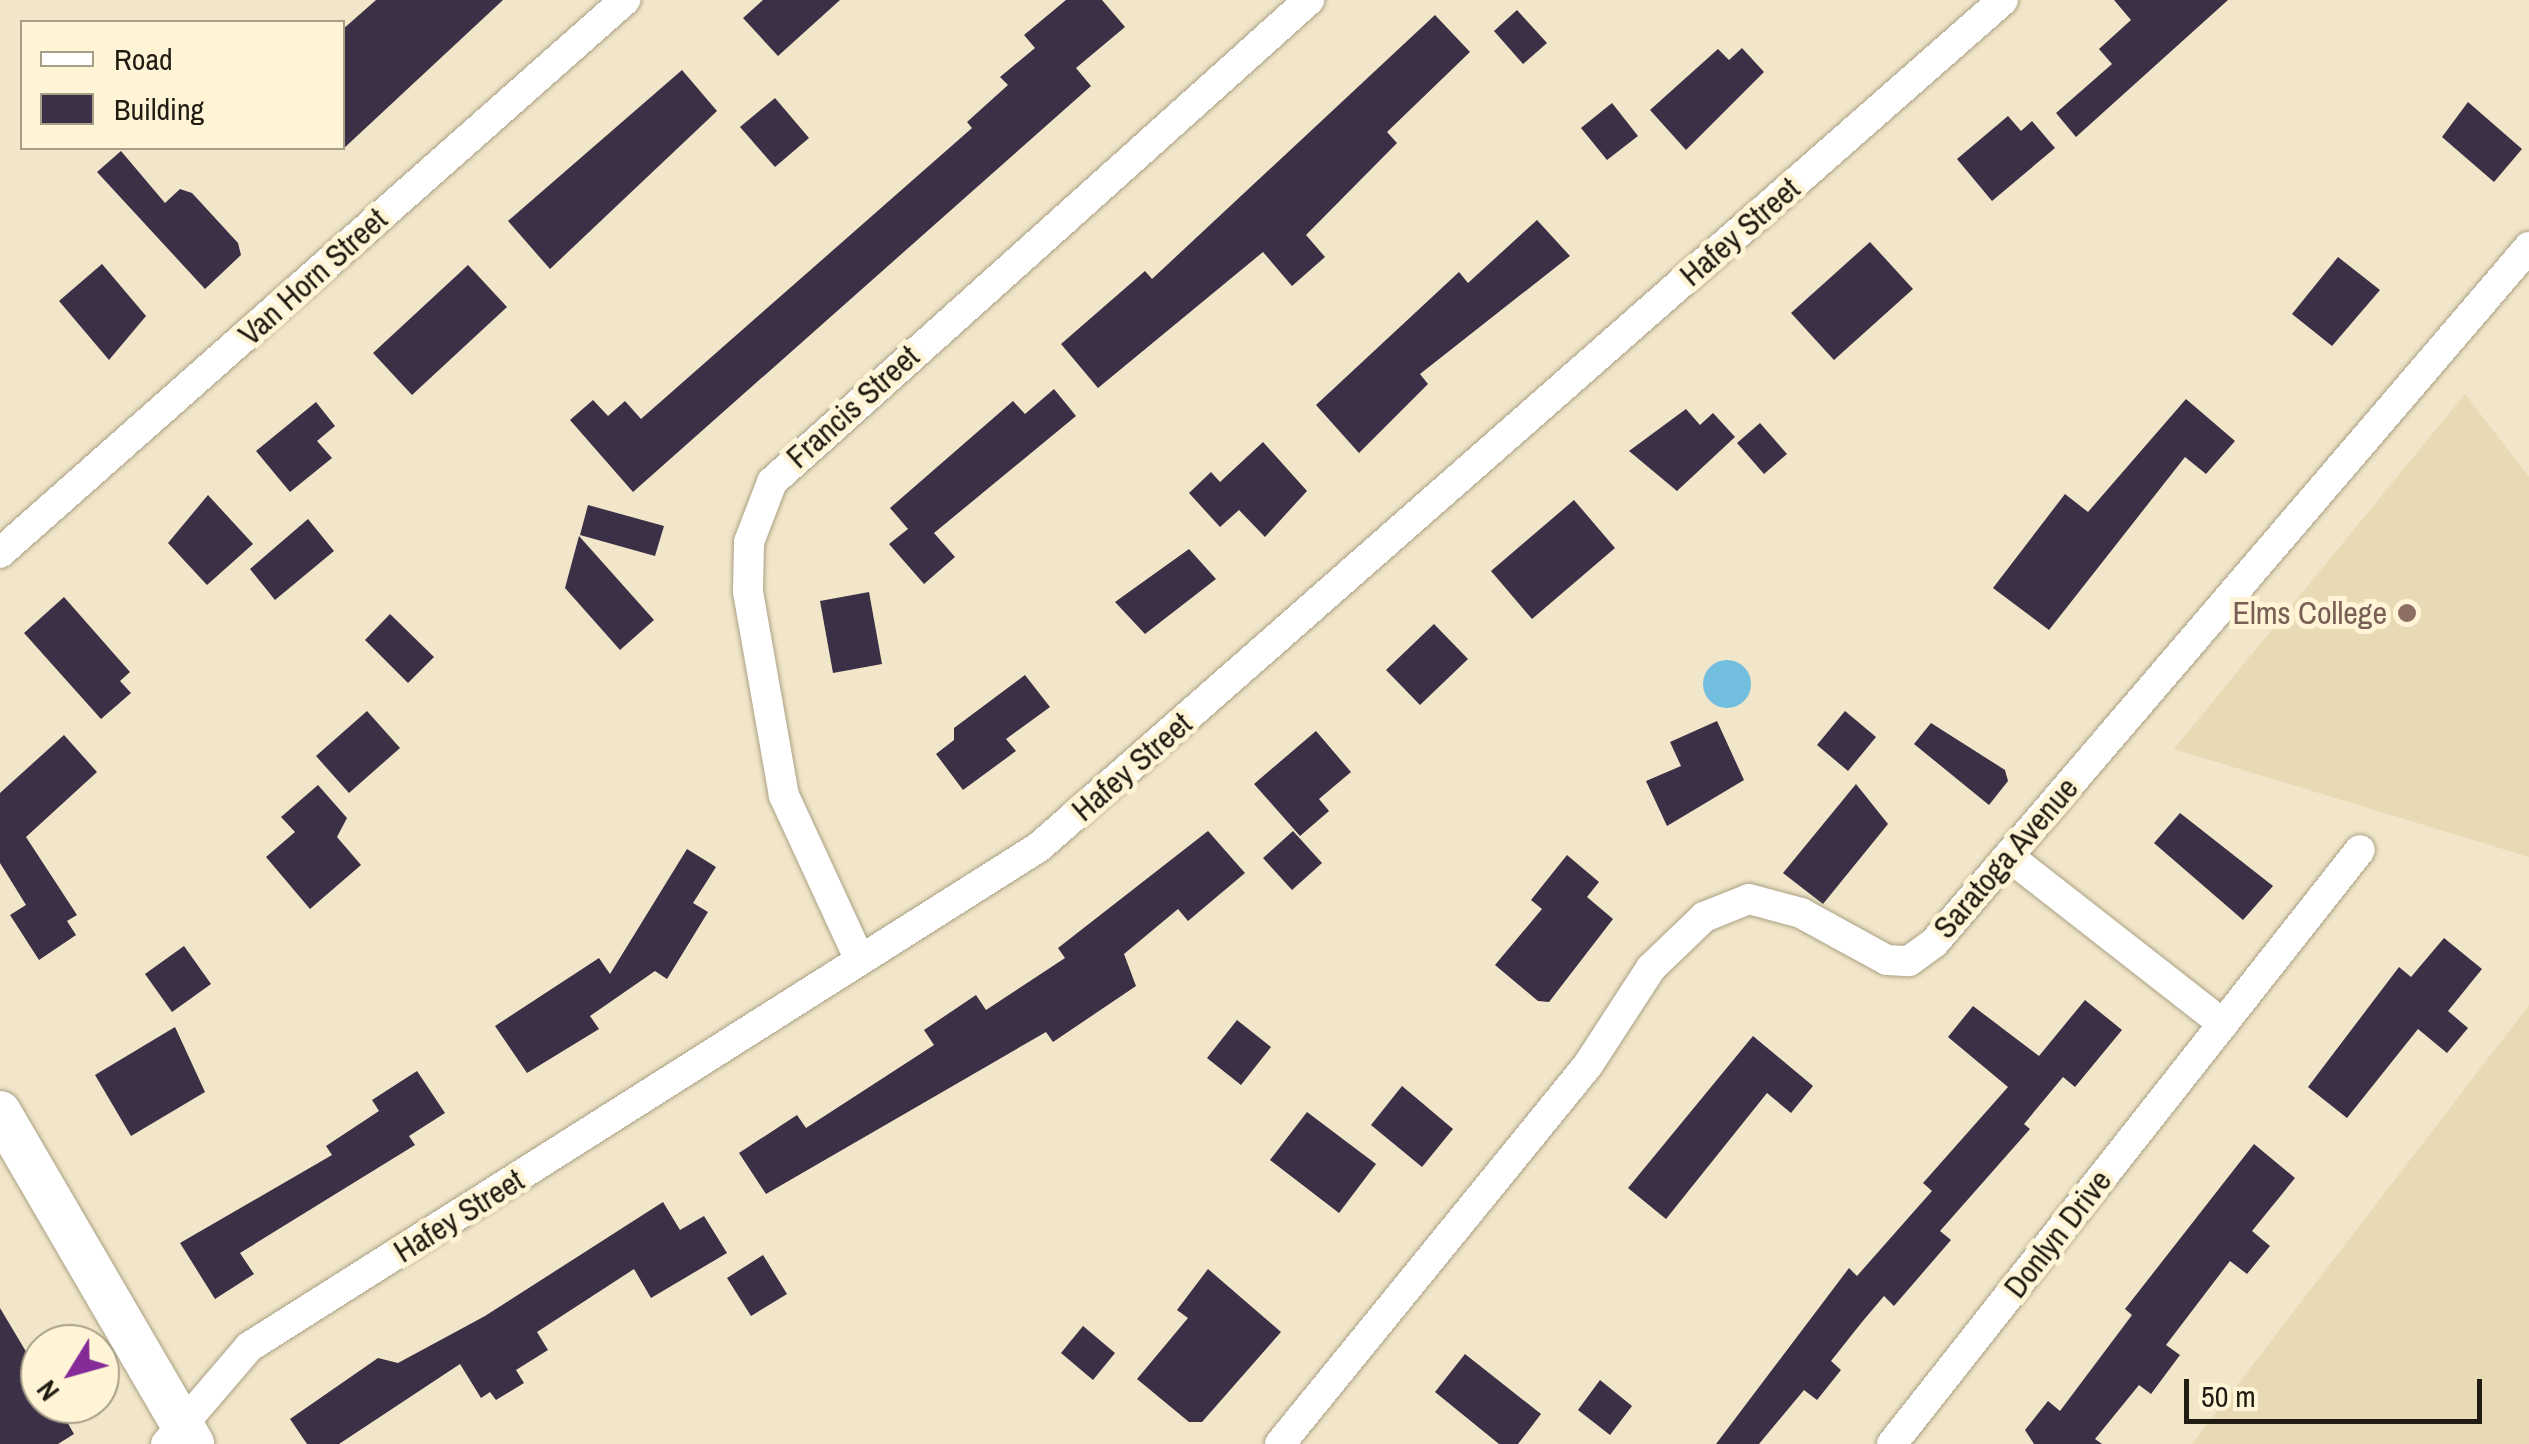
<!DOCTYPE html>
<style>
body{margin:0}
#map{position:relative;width:2529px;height:1444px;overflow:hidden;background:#f1e6c9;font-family:"Archivo Narrow",sans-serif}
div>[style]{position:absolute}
.built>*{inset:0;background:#e7dab5}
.water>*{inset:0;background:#71bedf}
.round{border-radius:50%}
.building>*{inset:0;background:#3b3046}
.roads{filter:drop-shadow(0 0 2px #aaa084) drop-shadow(0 0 2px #aaa084)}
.minor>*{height:30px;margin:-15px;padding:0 15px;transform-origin:15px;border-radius:15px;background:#fff}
.secondary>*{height:42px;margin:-21px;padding:0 21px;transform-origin:21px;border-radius:21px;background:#fff}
.dots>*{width:28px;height:28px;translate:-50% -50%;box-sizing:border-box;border:5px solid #fff4d6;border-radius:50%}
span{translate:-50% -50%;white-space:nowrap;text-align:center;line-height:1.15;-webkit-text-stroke:10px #fff4d6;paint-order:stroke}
.street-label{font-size:32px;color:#201c11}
.education-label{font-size:32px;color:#785e54}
.right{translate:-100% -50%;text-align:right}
.legend{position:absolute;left:20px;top:20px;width:325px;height:130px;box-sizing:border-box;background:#fff4d6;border:2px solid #a69e87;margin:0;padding:12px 18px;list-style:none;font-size:30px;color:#201c11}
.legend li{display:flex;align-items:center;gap:20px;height:50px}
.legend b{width:50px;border:2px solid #a69e87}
.north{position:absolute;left:20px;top:1324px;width:100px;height:100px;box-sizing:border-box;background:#fff4d6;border:2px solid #a69e87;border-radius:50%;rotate:233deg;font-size:28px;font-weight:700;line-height:40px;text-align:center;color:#201c11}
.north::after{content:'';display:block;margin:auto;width:35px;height:45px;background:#842b98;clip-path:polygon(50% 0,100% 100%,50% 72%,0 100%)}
.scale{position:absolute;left:2184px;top:1379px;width:298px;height:45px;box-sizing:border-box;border:5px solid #201c11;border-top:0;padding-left:12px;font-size:30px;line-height:35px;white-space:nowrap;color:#201c11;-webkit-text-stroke:8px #fff4d6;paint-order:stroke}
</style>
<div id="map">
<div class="built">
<div style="clip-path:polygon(2465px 394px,2529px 477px,2529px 857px,2174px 749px)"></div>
<div style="clip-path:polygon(2529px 1005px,2529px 1444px,2192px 1444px)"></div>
</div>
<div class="water">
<div class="round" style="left:1703px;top:660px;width:48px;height:48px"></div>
</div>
<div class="building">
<div style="clip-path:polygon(376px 0,503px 0,342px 150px,342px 30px)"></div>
<div style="clip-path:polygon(763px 0,840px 0,778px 56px,743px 18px)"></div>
<div style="clip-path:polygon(1066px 0,1102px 0,1125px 27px,1076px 68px,1091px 86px,633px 492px,570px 420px,593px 400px,608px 416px,625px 401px,641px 419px,972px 128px,967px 122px,1008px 85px,1000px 77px,1035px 48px,1024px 35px)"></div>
<div style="clip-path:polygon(2114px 0,2228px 0,2076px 137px,2056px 113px,2112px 64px,2099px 49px,2131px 20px)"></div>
<div style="clip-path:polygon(1517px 10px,1547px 43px,1523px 64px,1494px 31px)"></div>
<div style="clip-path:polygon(1435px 15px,1470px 52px,1387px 132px,1397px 143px,1306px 235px,1325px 257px,1292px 286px,1263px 252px,1098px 388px,1061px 344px,1145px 271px,1152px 279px)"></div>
<div style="clip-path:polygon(1742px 48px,1764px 72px,1686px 150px,1650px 110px,1718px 49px,1729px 60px)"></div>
<div style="clip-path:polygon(682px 70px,717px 111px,550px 269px,508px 221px)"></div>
<div style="clip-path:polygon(775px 98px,809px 138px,775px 167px,740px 127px)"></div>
<div style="clip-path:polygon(2468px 102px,2522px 149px,2494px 182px,2442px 137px)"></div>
<div style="clip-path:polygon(1612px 103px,1638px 136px,1607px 160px,1581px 128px)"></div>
<div style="clip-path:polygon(2008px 116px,2021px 131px,2032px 121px,2055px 148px,1992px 201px,1957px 159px)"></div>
<div style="clip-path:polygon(121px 151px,165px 203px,180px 189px,192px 193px,238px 243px,241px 255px,205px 289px,97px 172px)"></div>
<div style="clip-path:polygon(1537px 220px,1570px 256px,1420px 374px,1428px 384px,1359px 453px,1316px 405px,1459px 272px,1468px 283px)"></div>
<div style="clip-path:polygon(1870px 242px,1913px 289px,1834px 360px,1791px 313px)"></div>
<div style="clip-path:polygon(2338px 257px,2380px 290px,2332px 346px,2292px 314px)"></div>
<div style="clip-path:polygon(102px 264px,146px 316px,109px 360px,59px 301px)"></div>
<div style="clip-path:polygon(468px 265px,507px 307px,412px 395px,373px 353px)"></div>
<div style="clip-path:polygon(1054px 389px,1076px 416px,934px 533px,955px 557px,924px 584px,889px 544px,908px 529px,890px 508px,1013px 401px,1025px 414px)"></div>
<div style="clip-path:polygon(2186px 399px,2235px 441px,2206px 474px,2185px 457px,2049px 630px,1993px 588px,2065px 494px,2088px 512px)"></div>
<div style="clip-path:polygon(316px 402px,335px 426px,317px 441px,332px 458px,290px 492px,256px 451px)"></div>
<div style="clip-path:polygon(1686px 409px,1700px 425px,1713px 413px,1735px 437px,1677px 491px,1629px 451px)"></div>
<div style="clip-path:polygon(1760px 423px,1787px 454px,1764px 474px,1737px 443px)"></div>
<div style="clip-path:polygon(1263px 442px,1307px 491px,1265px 537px,1239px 510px,1220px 527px,1189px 493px,1211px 472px,1220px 482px)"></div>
<div style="clip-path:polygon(208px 495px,253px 544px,207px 585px,168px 543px)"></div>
<div style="clip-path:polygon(1574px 500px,1615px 548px,1532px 619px,1491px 571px)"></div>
<div style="clip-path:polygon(588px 505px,664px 526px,655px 556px,580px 535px)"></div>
<div style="clip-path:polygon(308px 519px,334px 551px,275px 600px,250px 569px)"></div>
<div style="clip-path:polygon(579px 536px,654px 620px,620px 650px,565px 588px)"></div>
<div style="clip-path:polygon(1189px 549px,1216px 579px,1145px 634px,1115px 602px)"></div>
<div style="clip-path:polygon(869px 592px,882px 664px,833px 673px,820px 601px)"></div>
<div style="clip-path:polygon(64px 597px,130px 672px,120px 681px,131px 693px,101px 719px,24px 633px)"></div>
<div style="clip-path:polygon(390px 614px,434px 657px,408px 683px,365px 640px)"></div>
<div style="clip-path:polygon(1434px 624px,1468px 659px,1420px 705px,1386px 670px)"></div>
<div style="clip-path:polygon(1025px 675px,1050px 707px,1006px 739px,1016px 751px,963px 790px,936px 754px,954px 740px,954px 728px)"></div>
<div style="clip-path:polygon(367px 711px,400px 748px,349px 793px,316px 756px)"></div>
<div style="clip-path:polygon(1845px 711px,1876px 737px,1848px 771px,1817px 745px)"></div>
<div style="clip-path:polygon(1717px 721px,1744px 780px,1667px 826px,1646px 781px,1681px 766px,1670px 742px)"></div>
<div style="clip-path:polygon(1931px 723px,2005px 770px,2008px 781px,1989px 805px,1914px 744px)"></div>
<div style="clip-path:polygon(1316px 731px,1351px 772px,1319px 799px,1329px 811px,1300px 836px,1254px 784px)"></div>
<div style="clip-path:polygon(64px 735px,97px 772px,26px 837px,77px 915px,67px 921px,76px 935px,39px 960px,10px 915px,26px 905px,0 863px,0 793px)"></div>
<div style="clip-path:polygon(1856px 784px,1888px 824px,1823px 904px,1783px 873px)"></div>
<div style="clip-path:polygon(318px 785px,347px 818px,337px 837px,361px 865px,310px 909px,266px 857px,295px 832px,281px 817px)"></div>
<div style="clip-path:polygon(2180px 813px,2273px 886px,2243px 920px,2154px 843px)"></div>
<div style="clip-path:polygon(1208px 831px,1245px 873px,1188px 921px,1178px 909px,1124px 954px,1136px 986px,1053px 1042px,1046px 1032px,766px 1194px,739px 1153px,797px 1115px,806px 1128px,934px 1045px,924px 1030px,976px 995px,986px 1010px,1065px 958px,1058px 948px)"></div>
<div style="clip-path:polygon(1293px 831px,1322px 863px,1292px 890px,1263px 858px)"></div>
<div style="clip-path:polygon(687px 849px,716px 867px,693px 903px,708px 912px,667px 979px,655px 971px,590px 1016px,599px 1029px,527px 1073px,495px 1026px,599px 958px,610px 974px)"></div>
<div style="clip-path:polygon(1567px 855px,1599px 882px,1587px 897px,1613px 919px,1549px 1002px,1538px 1001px,1495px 965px,1542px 909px,1531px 900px)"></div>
<div style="clip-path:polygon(2444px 938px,2482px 969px,2448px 1011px,2468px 1028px,2447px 1053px,2418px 1029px,2347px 1118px,2308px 1087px,2399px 967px,2411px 977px)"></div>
<div style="clip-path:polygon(184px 946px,211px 984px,172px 1012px,145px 974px)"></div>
<div style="clip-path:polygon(2085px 1000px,2122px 1030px,2075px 1087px,2063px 1077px,2024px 1124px,2030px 1129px,1940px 1231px,1951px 1240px,1894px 1306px,1884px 1296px,1862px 1322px,1831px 1361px,1841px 1370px,1817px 1400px,1804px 1390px,1759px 1444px,1716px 1444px,1849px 1268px,1857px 1276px,1932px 1191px,1923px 1183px,2008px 1087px,1948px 1037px,1973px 1006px,2039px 1056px)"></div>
<div style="clip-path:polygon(1237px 1020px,1271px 1047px,1241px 1085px,1207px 1058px)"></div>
<div style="clip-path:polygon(175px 1027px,205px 1092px,131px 1136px,95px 1075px)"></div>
<div style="clip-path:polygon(1753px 1036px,1813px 1086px,1791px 1113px,1767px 1093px,1666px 1219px,1628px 1188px)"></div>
<div style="clip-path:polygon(417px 1071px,445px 1113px,409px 1136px,415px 1145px,240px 1253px,254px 1274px,215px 1299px,180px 1243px,332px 1155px,326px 1146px,379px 1111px,372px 1100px)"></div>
<div style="clip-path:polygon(1402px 1086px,1453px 1129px,1422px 1167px,1371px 1125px)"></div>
<div style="clip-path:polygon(1307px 1112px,1376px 1164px,1339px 1213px,1270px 1160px)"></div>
<div style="clip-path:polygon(2254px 1144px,2295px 1178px,2252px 1231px,2270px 1246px,2247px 1274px,2230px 1261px,2166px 1345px,2180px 1355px,2151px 1394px,2139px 1385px,2095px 1439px,2102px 1444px,2034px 1444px,2025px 1430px,2048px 1401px,2060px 1411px,2132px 1315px,2125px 1309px)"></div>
<div style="clip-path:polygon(663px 1202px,680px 1230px,704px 1216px,727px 1253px,651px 1298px,634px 1269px,537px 1332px,548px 1350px,516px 1370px,524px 1383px,496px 1400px,490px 1392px,481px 1398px,460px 1364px,339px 1444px,307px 1444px,290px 1419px,378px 1358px,398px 1363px,485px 1316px)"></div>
<div style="clip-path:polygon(763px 1255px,787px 1294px,751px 1316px,727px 1278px)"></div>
<div style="clip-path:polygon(1208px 1269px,1281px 1332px,1202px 1422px,1189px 1422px,1137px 1379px,1188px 1318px,1177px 1310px)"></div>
<div style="clip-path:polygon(0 1308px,40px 1375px,40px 1404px,57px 1404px,74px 1434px,58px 1444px,0 1444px)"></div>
<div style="clip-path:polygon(1083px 1326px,1115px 1353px,1093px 1380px,1061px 1353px)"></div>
<div style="clip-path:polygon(1465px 1354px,1541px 1414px,1518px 1444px,1499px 1444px,1435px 1392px)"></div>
<div style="clip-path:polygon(1600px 1380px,1632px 1406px,1610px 1435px,1578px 1410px)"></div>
</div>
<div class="roads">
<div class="minor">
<div style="left:0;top:553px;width:835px;rotate:-41.5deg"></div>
<div style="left:2012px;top:859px;width:268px;rotate:38deg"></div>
<div style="left:859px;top:958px;width:179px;rotate:-114.8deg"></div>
<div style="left:784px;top:796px;width:208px;rotate:-100deg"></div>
<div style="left:748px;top:591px;width:49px;rotate:-88.8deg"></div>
<div style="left:749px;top:542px;width:64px;rotate:-69deg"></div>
<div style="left:772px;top:482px;width:722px;rotate:-41.91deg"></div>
<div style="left:166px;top:1444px;width:128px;rotate:-49.4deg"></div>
<div style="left:249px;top:1347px;width:935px;rotate:-32.33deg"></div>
<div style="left:1039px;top:847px;width:1283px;rotate:-41.3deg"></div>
<div style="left:1280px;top:1444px;width:488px;rotate:-50.9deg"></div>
<div style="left:1588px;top:1065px;width:116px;rotate:-57deg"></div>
<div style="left:1651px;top:968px;width:74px;rotate:-43.9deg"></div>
<div style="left:1704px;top:917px;width:48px;rotate:-21.8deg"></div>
<div style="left:1749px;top:899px;width:54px;rotate:15.1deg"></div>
<div style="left:1801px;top:913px;width:98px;rotate:28.7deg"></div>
<div style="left:1887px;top:960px;width:22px;rotate:3deg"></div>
<div style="left:1909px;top:961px;width:31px;rotate:-36deg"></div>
<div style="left:1934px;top:943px;width:916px;rotate:-49.47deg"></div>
<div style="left:1892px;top:1444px;width:756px;rotate:-51.77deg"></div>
</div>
<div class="secondary">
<div style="left:0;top:1112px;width:384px;rotate:59.8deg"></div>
</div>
</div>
<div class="dots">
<div style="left:2407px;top:613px;background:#8d6e63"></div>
</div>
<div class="street-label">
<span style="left:1740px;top:232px;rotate:-41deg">Hafey Street</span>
<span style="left:313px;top:277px;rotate:-42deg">Van Horn Street</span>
<span style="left:853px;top:407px;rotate:-42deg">Francis Street</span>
<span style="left:1132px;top:767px;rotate:-41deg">Hafey Street</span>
<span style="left:2006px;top:858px;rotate:-49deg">Saratoga Avenue</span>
<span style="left:459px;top:1216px;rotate:-32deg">Hafey Street</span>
<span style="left:2058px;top:1234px;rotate:-52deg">Donlyn Drive</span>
</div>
<div class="education-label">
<span class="right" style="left:2387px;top:613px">Elms College</span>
</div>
<ul class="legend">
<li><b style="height:12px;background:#fff"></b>Road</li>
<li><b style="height:28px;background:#3b3046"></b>Building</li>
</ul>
<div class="north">N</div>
<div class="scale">50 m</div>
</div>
